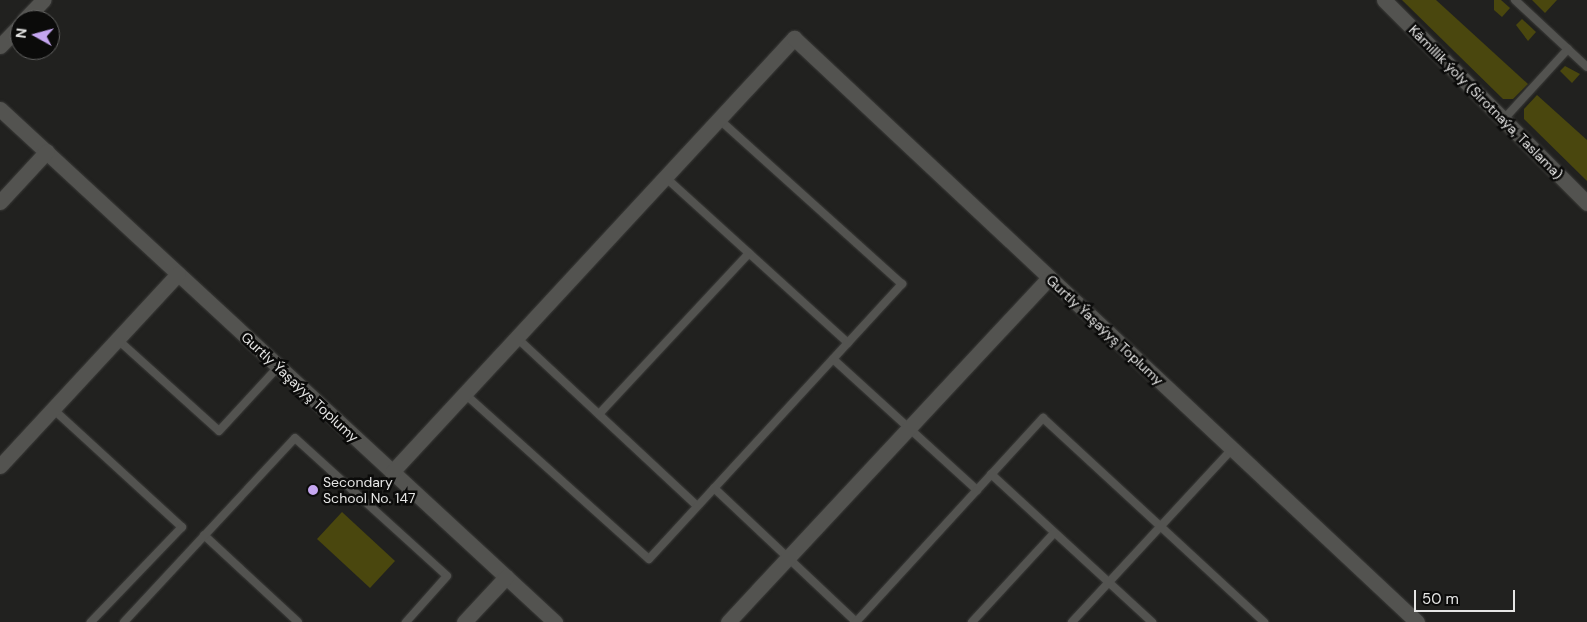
<!DOCTYPE html>
<meta charset="utf-8">
<style>
body{margin:0}
#map{position:relative;width:1587px;height:622px;overflow:hidden;background:#21211f;font-family:"DM Sans",sans-serif}
div>[style]{position:absolute}
.green>*{inset:0;background:#4a470e}
.roads{filter:drop-shadow(0 0 1px #3b3b39) drop-shadow(0 0 1px #3b3b39)}
.lane>*{height:8px;margin:-4px;padding:0 4px;transform-origin:4px;border-radius:4px;background:#535350}
.street>*{height:15px;margin:-7.5px;padding:0 7.5px;transform-origin:7.5px;border-radius:7.5px;background:#535350}
.dots>*{width:14px;height:14px;translate:-50% -50%;box-sizing:border-box;border:2px solid #0b0b0a;border-radius:50%}
span{translate:-50% -50%;white-space:nowrap;text-align:center;line-height:1.15;-webkit-text-stroke:5px #0b0b0a;paint-order:stroke}
.street-label{font-size:14px;color:#e6e6e5}
.poi-label{font-size:14px;color:#e6e6e5}
.left{translate:0 -50%;text-align:left}
.north{position:absolute;left:10px;top:10px;width:50px;height:50px;box-sizing:border-box;background:#0b0b0a;border:1px solid #636362;border-radius:50%;rotate:277deg;font-size:14px;font-weight:700;line-height:20px;text-align:center;color:#e6e6e5}
.north::after{content:'';display:block;margin:auto;width:18px;height:22px;background:#c5a6f0;clip-path:polygon(50% 0,100% 100%,50% 72%,0 100%)}
.scale{position:absolute;left:1414px;top:590px;width:101px;height:22px;box-sizing:border-box;border:2px solid #e6e6e5;border-top:0;padding-left:6px;font-size:15px;line-height:18px;white-space:nowrap;color:#e6e6e5;-webkit-text-stroke:4px #0b0b0a;paint-order:stroke}
</style>
<div id="map">
<div class="green">
<div style="clip-path:polygon(1402px 0,1436px 0,1528px 84px,1513px 99px,1503px 99px)"></div>
<div style="clip-path:polygon(1494px 0,1501px 0,1510px 8px,1502px 17px,1494px 10px)"></div>
<div style="clip-path:polygon(1532px 0,1557px 0,1545px 13px)"></div>
<div style="clip-path:polygon(1522px 19px,1536px 32px,1528px 41px,1516px 25px)"></div>
<div style="clip-path:polygon(1565px 66px,1580px 74px,1572px 83px,1560px 71px)"></div>
<div style="clip-path:polygon(1537px 95px,1587px 140px,1587px 181px,1524px 119px,1524px 109px)"></div>
<div style="clip-path:polygon(342px 512px,395px 561px,370px 588px,317px 539px)"></div>
</div>
<div class="roads">
<div class="lane">
<div style="left:1515px;top:0;width:98px;rotate:42.9deg"></div>
<div style="left:1504px;top:119px;width:95px;rotate:-47.6deg"></div>
<div style="left:665px;top:177px;width:247px;rotate:42.2deg"></div>
<div style="left:517px;top:338px;width:246px;rotate:43deg"></div>
<div style="left:117px;top:339px;width:137px;rotate:42deg"></div>
<div style="left:219px;top:431px;width:87px;rotate:-47.3deg"></div>
<div style="left:833px;top:359px;width:195px;rotate:42.3deg"></div>
<div style="left:465px;top:394px;width:247px;rotate:41.9deg"></div>
<div style="left:649px;top:559px;width:374px;rotate:-47.4deg"></div>
<div style="left:902px;top:284px;width:246px;rotate:-138deg"></div>
<div style="left:53px;top:409px;width:175px;rotate:42.5deg"></div>
<div style="left:182px;top:527px;width:132px;rotate:133.8deg"></div>
<div style="left:599px;top:414px;width:220px;rotate:-47deg"></div>
<div style="left:991px;top:474px;width:219px;rotate:42.6deg"></div>
<div style="left:714px;top:488px;width:195px;rotate:43.3deg"></div>
<div style="left:204px;top:535px;width:128px;rotate:42.8deg"></div>
<div style="left:124px;top:622px;width:251px;rotate:-47.1deg"></div>
<div style="left:295px;top:438px;width:205px;rotate:42.2deg"></div>
<div style="left:447px;top:576px;width:62px;rotate:131.7deg"></div>
<div style="left:856px;top:622px;width:277px;rotate:-47.5deg"></div>
<div style="left:1043px;top:418px;width:301px;rotate:42.7deg"></div>
<div style="left:972px;top:622px;width:121px;rotate:-47.3deg"></div>
<div style="left:1072px;top:622px;width:236px;rotate:-47.2deg"></div>
</div>
<div class="street">
<div style="left:1384px;top:0;width:287px;rotate:45deg"></div>
<div style="left:24px;top:20px;width:28px;rotate:-46deg"></div>
<div style="left:0;top:46px;width:29px;rotate:-46deg"></div>
<div style="left:0;top:109px;width:756px;rotate:42.75deg"></div>
<div style="left:0;top:202px;width:69px;rotate:-47.3deg"></div>
<div style="left:0;top:466px;width:262px;rotate:-47.2deg"></div>
<div style="left:392px;top:472px;width:592px;rotate:-47.19deg"></div>
<div style="left:794px;top:38px;width:854px;rotate:43.15deg"></div>
<div style="left:464px;top:622px;width:62px;rotate:-47deg"></div>
<div style="left:728px;top:622px;width:471px;rotate:-47deg"></div>
</div>
</div>
<div class="dots">
<div style="left:313px;top:490px;background:#c5a6f0"></div>
</div>
<div class="street-label">
<span style="left:1486px;top:102px;rotate:45deg">Kämillik ýoly (Sirotnaýa, Taslama)</span>
<span style="left:1105px;top:330px;rotate:43deg">Gurtly Ýaşaýyş Toplumy</span>
<span style="left:300px;top:387px;rotate:43deg">Gurtly Ýaşaýyş Toplumy</span>
</div>
<div class="poi-label">
<span class="left" style="left:323px;top:490px">Secondary<br>School No. 147</span>
</div>
<div class="north">N</div>
<div class="scale">50 m</div>
</div>
